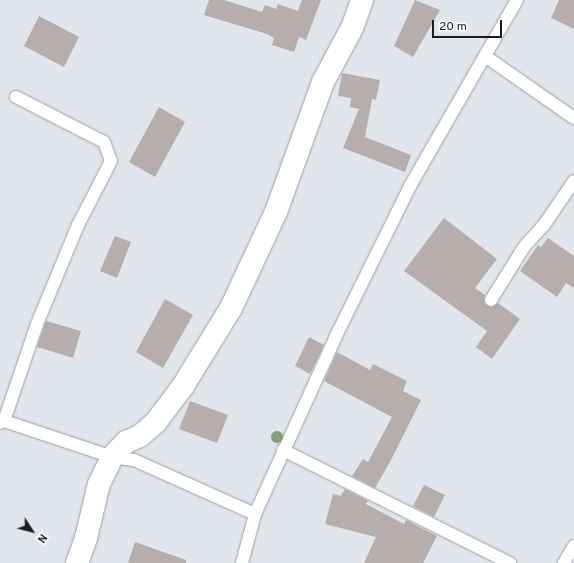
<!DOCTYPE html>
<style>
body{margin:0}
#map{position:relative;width:574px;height:563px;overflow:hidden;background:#e1e6ed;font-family:Overpass,sans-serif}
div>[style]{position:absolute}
.building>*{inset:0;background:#b6adac}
.roads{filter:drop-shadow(0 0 1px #9ba0a6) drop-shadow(0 0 1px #9ba0a6)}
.service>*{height:12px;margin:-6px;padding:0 6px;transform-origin:6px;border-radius:6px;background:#fff}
.minor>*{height:22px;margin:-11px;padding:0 11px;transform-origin:11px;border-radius:11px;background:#fff}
.trees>*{width:12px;height:12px;margin:-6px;border-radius:50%;background:#839e71}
span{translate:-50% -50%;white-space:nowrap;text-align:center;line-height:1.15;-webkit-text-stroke:3.5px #fff;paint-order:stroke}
.north{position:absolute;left:12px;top:511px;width:40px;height:40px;-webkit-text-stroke:3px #fff;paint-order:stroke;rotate:126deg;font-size:11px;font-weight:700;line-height:16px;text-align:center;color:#1b1d1f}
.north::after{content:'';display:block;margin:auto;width:14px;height:18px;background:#1b1d1f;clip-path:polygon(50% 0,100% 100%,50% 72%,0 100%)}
.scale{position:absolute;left:432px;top:20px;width:70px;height:18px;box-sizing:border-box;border:2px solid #1b1d1f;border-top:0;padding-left:5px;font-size:12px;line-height:14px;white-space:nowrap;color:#1b1d1f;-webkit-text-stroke:3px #fff;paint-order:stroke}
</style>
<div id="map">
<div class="building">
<div style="clip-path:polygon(209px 0,224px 0,262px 12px,265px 5px,276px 9px,278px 4px,298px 11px,302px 0,321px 0,306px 40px,299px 37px,294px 52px,272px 45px,274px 38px,267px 34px,204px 15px)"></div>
<div style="clip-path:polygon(415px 0,440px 10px,413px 57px,394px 46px)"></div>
<div style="clip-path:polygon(559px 0,574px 0,574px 29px,551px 18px)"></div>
<div style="clip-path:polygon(39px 16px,79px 37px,64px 67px,24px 46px)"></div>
<div style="clip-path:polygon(342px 73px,380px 80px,376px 100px,372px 99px,365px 137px,411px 155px,405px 172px,343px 148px,359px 109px,350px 107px,351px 98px,338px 96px)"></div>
<div style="clip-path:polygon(159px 107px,185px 122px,155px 177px,129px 162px)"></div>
<div style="clip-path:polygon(444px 218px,497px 259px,475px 288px,485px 295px,484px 299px,485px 304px,491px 307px,498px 303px,520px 319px,492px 359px,476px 347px,487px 331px,404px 271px)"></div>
<div style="clip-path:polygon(115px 236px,131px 242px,117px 278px,100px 271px)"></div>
<div style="clip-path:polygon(548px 238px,574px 256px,574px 288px,566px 283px,557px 297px,520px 271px,538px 245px,541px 247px)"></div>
<div style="clip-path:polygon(165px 299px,193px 315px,163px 368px,136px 352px)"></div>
<div style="clip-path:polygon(46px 321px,81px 331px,73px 358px,37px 347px)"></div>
<div style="clip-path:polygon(309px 337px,324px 345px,310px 374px,295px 366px)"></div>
<div style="clip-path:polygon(337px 352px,370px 370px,373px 364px,407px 381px,403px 391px,421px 400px,391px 460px,375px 488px,352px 476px,363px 459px,368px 462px,392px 417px,324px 381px)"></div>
<div style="clip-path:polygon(190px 401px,228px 415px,217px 443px,179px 429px)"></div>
<div style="clip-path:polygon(424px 485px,445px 495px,434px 517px,413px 506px)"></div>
<div style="clip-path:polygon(345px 489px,368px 501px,366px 504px,404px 524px,406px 520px,437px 536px,423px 563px,364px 563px,376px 537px,325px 524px,333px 494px,341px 496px)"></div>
<div style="clip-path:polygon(135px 542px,186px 560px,186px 563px,128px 563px)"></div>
</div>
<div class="roads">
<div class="service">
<div style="left:485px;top:56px;width:108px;rotate:34.9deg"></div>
<div style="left:491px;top:300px;width:62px;rotate:-58.1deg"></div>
<div style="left:524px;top:247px;width:30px;rotate:-48deg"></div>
<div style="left:544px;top:225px;width:53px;rotate:-55.7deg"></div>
<div style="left:4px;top:421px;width:102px;rotate:-71.2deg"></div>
<div style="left:37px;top:324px;width:107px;rotate:-67.5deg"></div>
<div style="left:78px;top:225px;width:72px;rotate:-62.7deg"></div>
<div style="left:111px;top:161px;width:20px;rotate:-110deg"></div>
<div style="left:104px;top:142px;width:99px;rotate:-152.9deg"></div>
<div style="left:0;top:423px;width:4px;rotate:-27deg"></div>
<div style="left:4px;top:421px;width:114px;rotate:18.4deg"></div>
<div style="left:112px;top:457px;width:22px;rotate:8deg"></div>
<div style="left:134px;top:460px;width:133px;rotate:24.1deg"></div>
<div style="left:283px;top:450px;width:254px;rotate:26.5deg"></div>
<div style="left:242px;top:563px;width:51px;rotate:-75.1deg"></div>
<div style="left:255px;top:514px;width:196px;rotate:-65.5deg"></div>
<div style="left:336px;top:336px;width:167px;rotate:-63.7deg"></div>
<div style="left:410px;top:186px;width:215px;rotate:-60.1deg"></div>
<div style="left:564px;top:563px;width:20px;rotate:-60deg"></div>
</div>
<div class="minor">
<div style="left:77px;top:563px;width:27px;rotate:-70deg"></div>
<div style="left:86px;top:538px;width:56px;rotate:-76.5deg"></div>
<div style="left:99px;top:484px;width:30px;rotate:-64deg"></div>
<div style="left:112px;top:457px;width:21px;rotate:-47deg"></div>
<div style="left:126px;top:442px;width:15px;rotate:-23deg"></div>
<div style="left:140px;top:436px;width:21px;rotate:-41deg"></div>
<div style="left:156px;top:422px;width:45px;rotate:-53.1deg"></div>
<div style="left:183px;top:386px;width:92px;rotate:-58.4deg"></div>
<div style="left:231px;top:308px;width:106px;rotate:-64.9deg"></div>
<div style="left:276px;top:212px;width:138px;rotate:-70.1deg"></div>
<div style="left:323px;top:82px;width:61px;rotate:-61.8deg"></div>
<div style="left:352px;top:28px;width:30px;rotate:-70deg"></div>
</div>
</div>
<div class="trees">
<div style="left:277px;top:437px"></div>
</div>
<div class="north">N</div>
<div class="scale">20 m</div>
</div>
